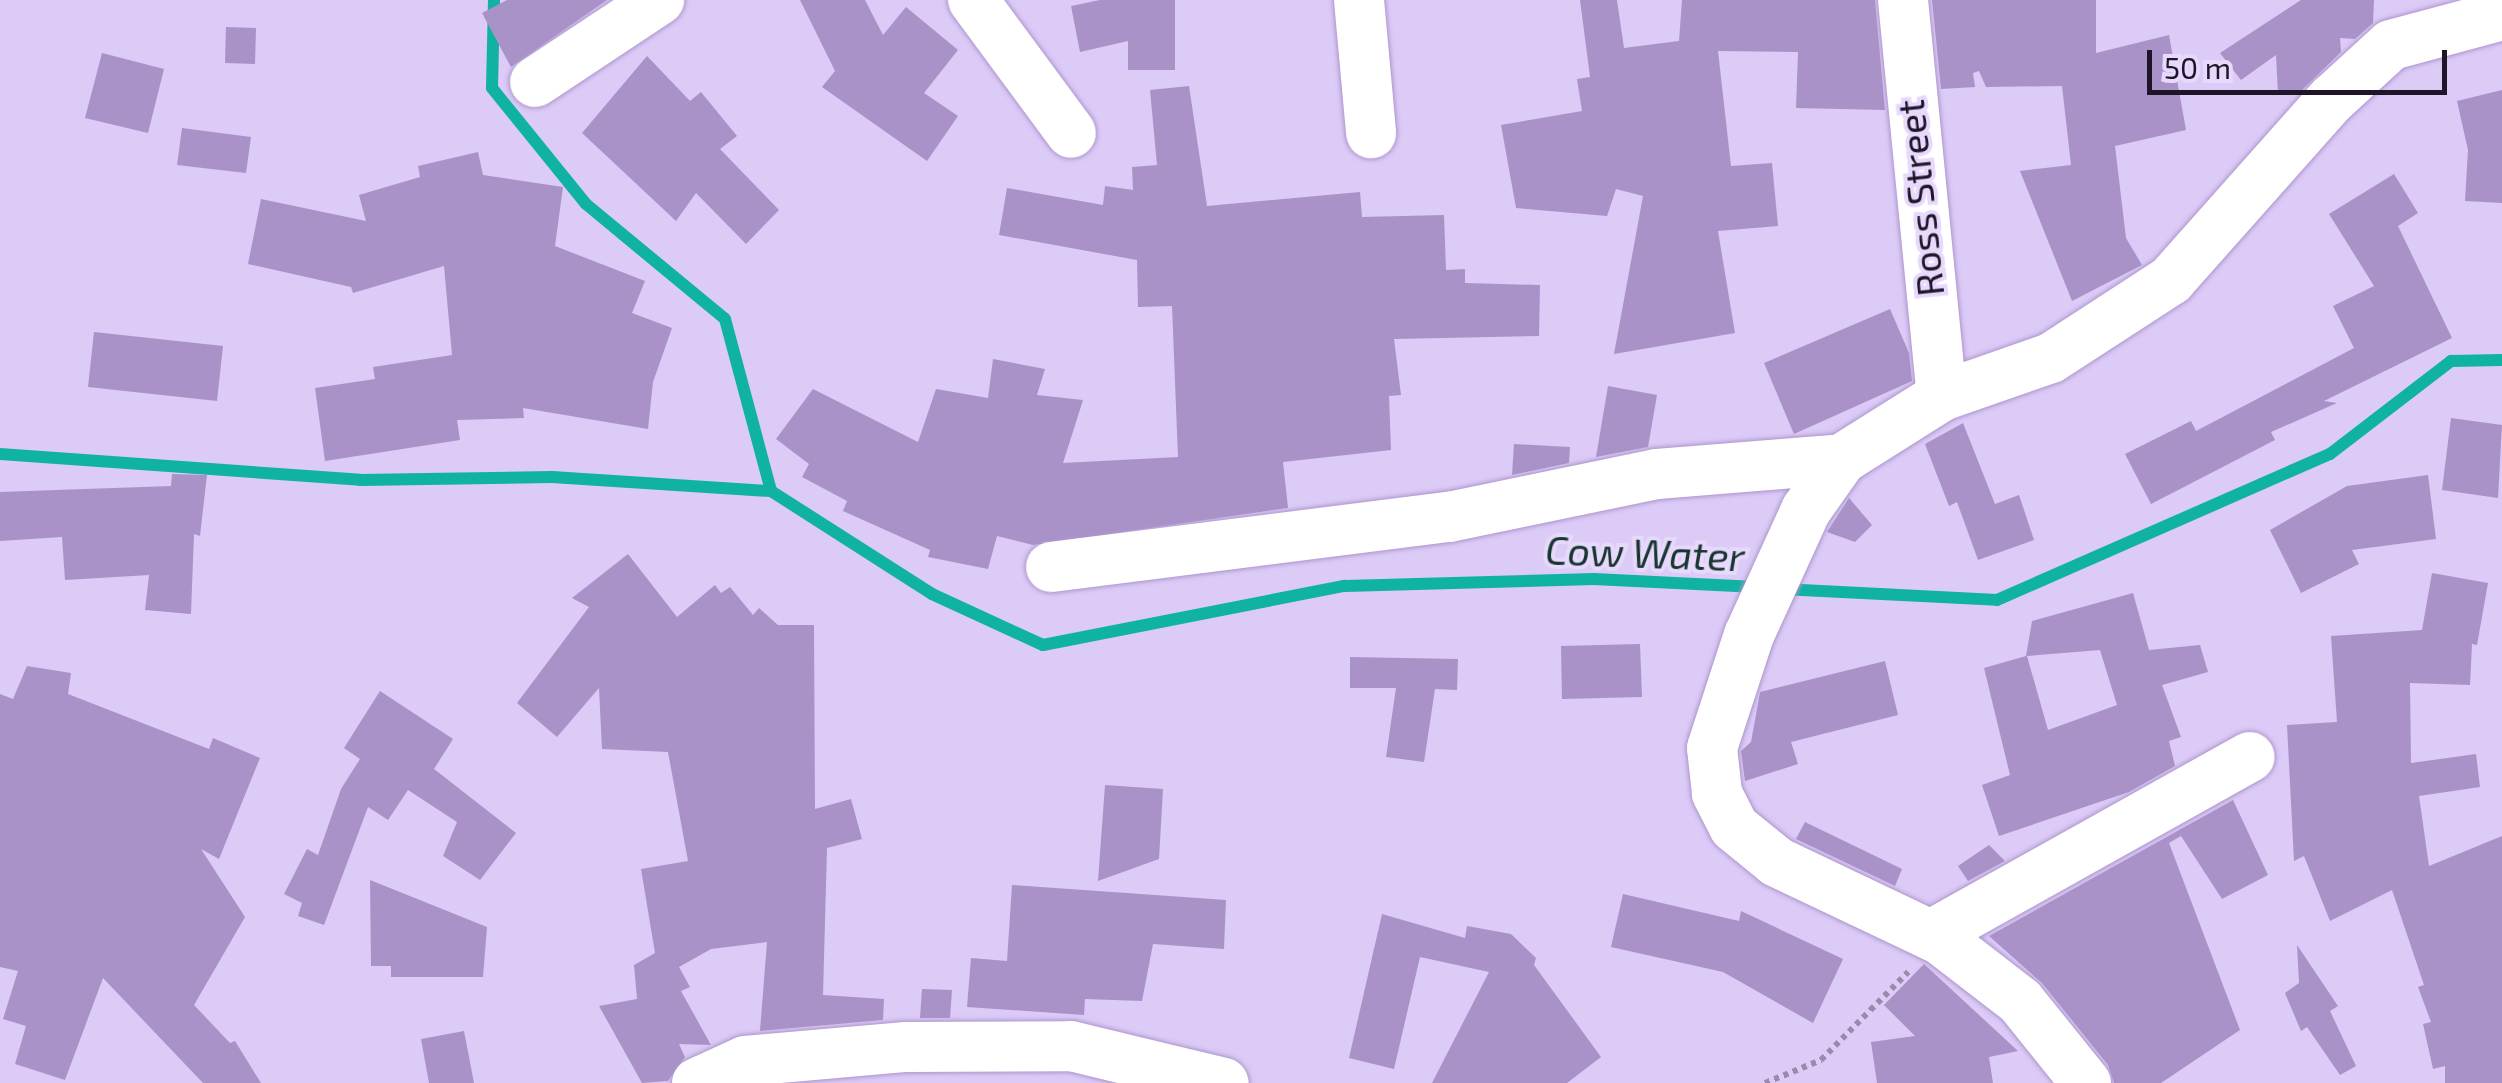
<!DOCTYPE html>
<style>
body{margin:0}
#map{position:relative;width:2502px;height:1083px;overflow:hidden;background:#dccaf7;font-family:"Exo 2",sans-serif}
div>[style]{position:absolute}
.stream>*{height:12px;margin:-6px;padding:0 6px;transform-origin:6px;border-radius:6px;background:#0fb2a3}
.building>*{inset:0;background:#a992c8}
.path>*{height:6px;margin-top:-3px;transform-origin:0;background:repeating-linear-gradient(90deg,#998aae 0 5px,transparent 0 10px)}
.roads{filter:drop-shadow(0 0 2px #ad96cc) drop-shadow(0 0 2px #ad96cc)}
.minor>*{height:50px;margin:-25px;padding:0 25px;transform-origin:25px;border-radius:25px;background:#fff}
span{translate:-50% -50%;white-space:nowrap;text-align:center;line-height:1.15;-webkit-text-stroke:8px #e7d9fb;paint-order:stroke}
.street-label{font-size:38px;color:#1e1529}
.water-label{font-size:40px;color:#183531;font-style:italic}
.scale{position:absolute;left:2147px;top:50px;width:300px;height:45px;box-sizing:border-box;border:5px solid #1e1529;border-top:0;padding-left:12px;font-size:30px;line-height:35px;white-space:nowrap;color:#1e1529;-webkit-text-stroke:8px #e7d9fb;paint-order:stroke}
</style>
<div id="map">
<div class="stream">
<div style="left:494px;top:0;width:88px;rotate:91.3deg"></div>
<div style="left:492px;top:88px;width:149px;rotate:51deg"></div>
<div style="left:586px;top:204px;width:180px;rotate:39.6deg"></div>
<div style="left:725px;top:319px;width:178px;rotate:75deg"></div>
<div style="left:0;top:454px;width:361px;rotate:4.1deg"></div>
<div style="left:360px;top:480px;width:192px;rotate:-0.9deg"></div>
<div style="left:552px;top:477px;width:219px;rotate:3.7deg"></div>
<div style="left:771px;top:491px;width:191px;rotate:32.6deg"></div>
<div style="left:932px;top:594px;width:122px;rotate:24.7deg"></div>
<div style="left:1043px;top:645px;width:308px;rotate:-11.1deg"></div>
<div style="left:1345px;top:586px;width:249px;rotate:-1.6deg"></div>
<div style="left:1594px;top:579px;width:163px;rotate:2.8deg"></div>
<div style="left:1782px;top:589px;width:215px;rotate:2.9deg"></div>
<div style="left:1997px;top:600px;width:364px;rotate:-23.7deg"></div>
<div style="left:2330px;top:454px;width:153px;rotate:-37.5deg"></div>
<div style="left:2451px;top:361px;width:51px;rotate:-1.1deg"></div>
</div>
<div class="building">
<div style="clip-path:polygon(507px 0,607px 0,511px 67px,482px 13px)"></div>
<div style="clip-path:polygon(800px 0,865px 0,883px 35px,906px 7px,958px 50px,924px 93px,958px 116px,927px 161px,822px 87px,835px 71px)"></div>
<div style="clip-path:polygon(1100px 0,1175px 0,1175px 70px,1128px 70px,1128px 41px,1080px 52px,1071px 6px)"></div>
<div style="clip-path:polygon(1580px 0,1617px 0,1624px 48px,1679px 41px,1682px 0,1875px 0,1885px 110px,1796px 108px,1798px 52px,1718px 51px,1731px 166px,1772px 163px,1778px 226px,1718px 231px,1735px 333px,1614px 354px,1643px 196px,1616px 189px,1607px 216px,1516px 208px,1501px 125px,1582px 111px,1577px 79px,1590px 77px)"></div>
<div style="clip-path:polygon(1932px 0,2096px 0,2096px 53px,2169px 35px,2186px 130px,2115px 146px,2126px 238px,2142px 265px,2072px 301px,2020px 171px,2071px 165px,2062px 86px,1986px 87px,1979px 71px,1973px 73px,1975px 87px,1941px 89px)"></div>
<div style="clip-path:polygon(2301px 0,2374px 0,2373px 23px,2355px 39px,2340px 38px,2341px 52px,2299px 93px,2278px 94px,2276px 55px,2241px 80px,2220px 53px)"></div>
<div style="clip-path:polygon(226px 27px,256px 28px,255px 64px,225px 63px)"></div>
<div style="clip-path:polygon(102px 53px,164px 69px,148px 133px,85px 118px)"></div>
<div style="clip-path:polygon(647px 56px,690px 101px,701px 92px,737px 136px,720px 149px,779px 210px,746px 244px,696px 193px,676px 221px,582px 133px)"></div>
<div style="clip-path:polygon(1189px 86px,1207px 206px,1360px 192px,1362px 217px,1444px 215px,1446px 270px,1465px 269px,1465px 283px,1540px 285px,1539px 336px,1394px 339px,1401px 395px,1389px 396px,1391px 450px,1283px 462px,1288px 508px,1033px 545px,997px 536px,988px 569px,928px 557px,930px 550px,843px 511px,847px 501px,802px 477px,809px 464px,776px 439px,813px 389px,918px 442px,936px 389px,988px 398px,993px 359px,1045px 369px,1037px 395px,1083px 400px,1063px 463px,1178px 457px,1172px 306px,1138px 307px,1137px 260px,999px 235px,1007px 188px,1103px 205px,1105px 186px,1133px 190px,1132px 167px,1157px 165px,1150px 90px)"></div>
<div style="clip-path:polygon(2502px 90px,2502px 203px,2465px 201px,2468px 150px,2457px 101px)"></div>
<div style="clip-path:polygon(182px 128px,251px 137px,246px 173px,177px 165px)"></div>
<div style="clip-path:polygon(478px 152px,483px 175px,563px 187px,555px 246px,645px 281px,632px 313px,672px 328px,653px 382px,648px 429px,523px 408px,524px 418px,457px 420px,460px 440px,325px 461px,315px 388px,375px 379px,373px 367px,452px 355px,444px 266px,353px 293px,351px 287px,248px 264px,261px 199px,366px 221px,359px 195px,420px 177px,418px 166px)"></div>
<div style="clip-path:polygon(2394px 174px,2418px 213px,2398px 226px,2452px 338px,2324px 401px,2337px 403px,2271px 432px,2275px 440px,2151px 504px,2125px 454px,2191px 421px,2196px 431px,2354px 348px,2333px 306px,2374px 286px,2329px 214px)"></div>
<div style="clip-path:polygon(1890px 309px,1909px 353px,1912px 381px,1794px 434px,1764px 363px)"></div>
<div style="clip-path:polygon(94px 332px,223px 346px,217px 401px,88px 387px)"></div>
<div style="clip-path:polygon(1608px 386px,1657px 395px,1648px 447px,1596px 457px)"></div>
<div style="clip-path:polygon(2451px 418px,2502px 425px,2498px 498px,2442px 490px)"></div>
<div style="clip-path:polygon(1963px 423px,1995px 504px,2019px 495px,2034px 540px,1978px 560px,1957px 502px,1949px 506px,1925px 444px)"></div>
<div style="clip-path:polygon(1514px 444px,1570px 447px,1569px 463px,1512px 475px)"></div>
<div style="clip-path:polygon(172px 474px,207px 475px,200px 536px,194px 534px,191px 614px,145px 610px,149px 575px,65px 580px,62px 537px,0 541px,0 492px,171px 486px)"></div>
<div style="clip-path:polygon(2428px 475px,2436px 539px,2352px 550px,2359px 564px,2301px 593px,2270px 530px,2347px 486px)"></div>
<div style="clip-path:polygon(1849px 498px,1872px 525px,1855px 542px,1827px 532px)"></div>
<div style="clip-path:polygon(628px 554px,677px 617px,715px 585px,721px 593px,730px 587px,753px 615px,759px 608px,778px 625px,814px 625px,815px 809px,851px 799px,862px 839px,827px 848px,823px 995px,884px 999px,883px 1020px,760px 1031px,767px 942px,711px 949px,679px 967px,690px 987px,681px 991px,711px 1045px,679px 1044px,685px 1057px,668px 1081px,642px 1083px,599px 1006px,637px 999px,634px 965px,655px 953px,641px 869px,688px 861px,668px 752px,602px 749px,599px 688px,557px 737px,517px 703px,589px 607px,572px 598px)"></div>
<div style="clip-path:polygon(2432px 573px,2488px 583px,2477px 645px,2472px 644px,2470px 685px,2410px 683px,2411px 763px,2476px 754px,2480px 787px,2419px 796px,2429px 866px,2502px 836px,2502px 1083px,2445px 1083px,2445px 1066px,2433px 1069px,2423px 1024px,2431px 1022px,2418px 987px,2424px 985px,2392px 890px,2330px 921px,2304px 856px,2294px 861px,2287px 725px,2337px 722px,2331px 636px,2422px 630px)"></div>
<div style="clip-path:polygon(evenodd,2133px 593px,2149px 650px,2200px 645px,2208px 672px,2162px 685px,2181px 737px,2169px 741px,2175px 766px,2129px 792px,1999px 836px,1982px 785px,2010px 775px,1984px 668px,2026px 656px,2032px 621px,2133px 593px,2100px 650px,2117px 705px,2048px 730px,2027px 656px,2100px 650px)"></div>
<div style="clip-path:polygon(1640px 644px,1642px 697px,1562px 699px,1561px 646px)"></div>
<div style="clip-path:polygon(1350px 657px,1458px 659px,1457px 690px,1435px 689px,1424px 762px,1386px 757px,1396px 688px,1350px 688px)"></div>
<div style="clip-path:polygon(1885px 661px,1898px 715px,1791px 742px,1798px 764px,1745px 781px,1741px 751px,1751px 742px,1760px 692px)"></div>
<div style="clip-path:polygon(27px 666px,71px 673px,68px 694px,209px 749px,213px 738px,260px 758px,219px 859px,201px 849px,245px 917px,194px 1005px,230px 1043px,235px 1041px,261px 1083px,203px 1083px,103px 978px,65px 1080px,15px 1064px,26px 1026px,3px 1019px,18px 971px,0 967px,0 694px,13px 699px)"></div>
<div style="clip-path:polygon(380px 691px,453px 739px,434px 769px,516px 833px,480px 880px,443px 856px,457px 822px,408px 790px,388px 820px,368px 807px,324px 925px,298px 916px,302px 903px,284px 894px,307px 849px,318px 855px,341px 789px,360px 759px,344px 748px)"></div>
<div style="clip-path:polygon(1105px 785px,1163px 789px,1159px 859px,1098px 881px)"></div>
<div style="clip-path:polygon(2233px 800px,2268px 875px,2222px 899px,2181px 836px,2169px 843px,2240px 1030px,2161px 1083px,2114px 1083px,2108px 1065px,2042px 983px,1989px 936px)"></div>
<div style="clip-path:polygon(1805px 822px,1902px 869px,1895px 886px,1796px 839px)"></div>
<div style="clip-path:polygon(1989px 845px,2005px 861px,1968px 881px,1958px 866px)"></div>
<div style="clip-path:polygon(370px 880px,487px 927px,483px 977px,391px 977px,391px 966px,371px 966px)"></div>
<div style="clip-path:polygon(1012px 885px,1226px 900px,1224px 949px,1153px 944px,1142px 1001px,1085px 999px,1084px 1015px,967px 1007px,971px 958px,1007px 961px)"></div>
<div style="clip-path:polygon(1623px 894px,1739px 921px,1741px 911px,1843px 959px,1813px 1023px,1723px 972px,1611px 947px)"></div>
<div style="clip-path:polygon(1382px 914px,1465px 938px,1467px 926px,1511px 934px,1536px 958px,1534px 965px,1601px 1057px,1567px 1083px,1432px 1083px,1489px 972px,1420px 957px,1394px 1069px,1349px 1058px)"></div>
<div style="clip-path:polygon(2297px 945px,2338px 1006px,2330px 1011px,2356px 1066px,2340px 1075px,2307px 1027px,2301px 1031px,2285px 993px,2299px 983px)"></div>
<div style="clip-path:polygon(1924px 964px,2018px 1051px,1989px 1057px,1993px 1083px,1877px 1083px,1871px 1042px,1915px 1036px,1884px 1005px)"></div>
<div style="clip-path:polygon(922px 989px,952px 990px,950px 1018px,920px 1018px)"></div>
<div style="clip-path:polygon(464px 1031px,474px 1083px,429px 1083px,421px 1039px)"></div>
</div>
<div class="path">
<div style="left:1765px;top:1083px;width:61px;rotate:-22.3deg"></div>
<div style="left:1821px;top:1060px;width:124px;rotate:-45.3deg"></div>
</div>
<div class="roads">
<div class="minor">
<div style="left:973px;top:0;width:165px;rotate:53.6deg"></div>
<div style="left:1359px;top:0;width:134px;rotate:84.8deg"></div>
<div style="left:1903px;top:0;width:398px;rotate:84.4deg"></div>
<div style="left:535px;top:82px;width:149px;rotate:-33.5deg"></div>
<div style="left:1051px;top:567px;width:401px;rotate:-7.2deg"></div>
<div style="left:1449px;top:517px;width:212px;rotate:-11.7deg"></div>
<div style="left:1657px;top:474px;width:186px;rotate:-4.6deg"></div>
<div style="left:1931px;top:935px;width:365px;rotate:-29.2deg"></div>
<div style="left:697px;top:1083px;width:53px;rotate:-24.6deg"></div>
<div style="left:745px;top:1061px;width:162px;rotate:-5deg"></div>
<div style="left:906px;top:1047px;width:165px;rotate:-0.3deg"></div>
<div style="left:1071px;top:1046px;width:157px;rotate:13.6deg"></div>
<div style="left:2086px;top:1083px;width:105px;rotate:-128.8deg"></div>
<div style="left:2020px;top:1001px;width:100px;rotate:-142.3deg"></div>
<div style="left:1941px;top:940px;width:182px;rotate:-154.6deg"></div>
<div style="left:1777px;top:862px;width:55px;rotate:-140.9deg"></div>
<div style="left:1734px;top:827px;width:38px;rotate:-117deg"></div>
<div style="left:1717px;top:793px;width:45px;rotate:-96.3deg"></div>
<div style="left:1712px;top:748px;width:119px;rotate:-71.9deg"></div>
<div style="left:1749px;top:635px;width:137px;rotate:-65.5deg"></div>
<div style="left:1806px;top:510px;width:62px;rotate:-54.8deg"></div>
<div style="left:1842px;top:459px;width:118px;rotate:-32.2deg"></div>
<div style="left:1942px;top:396px;width:115px;rotate:-19.2deg"></div>
<div style="left:2051px;top:358px;width:143px;rotate:-33deg"></div>
<div style="left:2171px;top:280px;width:241px;rotate:-48.4deg"></div>
<div style="left:2331px;top:100px;width:81px;rotate:-42.5deg"></div>
<div style="left:2391px;top:45px;width:115px;rotate:-15.1deg"></div>
</div>
</div>
<div class="street-label">
<span style="left:1920px;top:198px;rotate:-96deg">Ross Street</span>
</div>
<div class="water-label">
<span style="left:1645px;top:552px;rotate:2deg">Cow Water</span>
</div>
<div class="scale">50 m</div>
</div>
